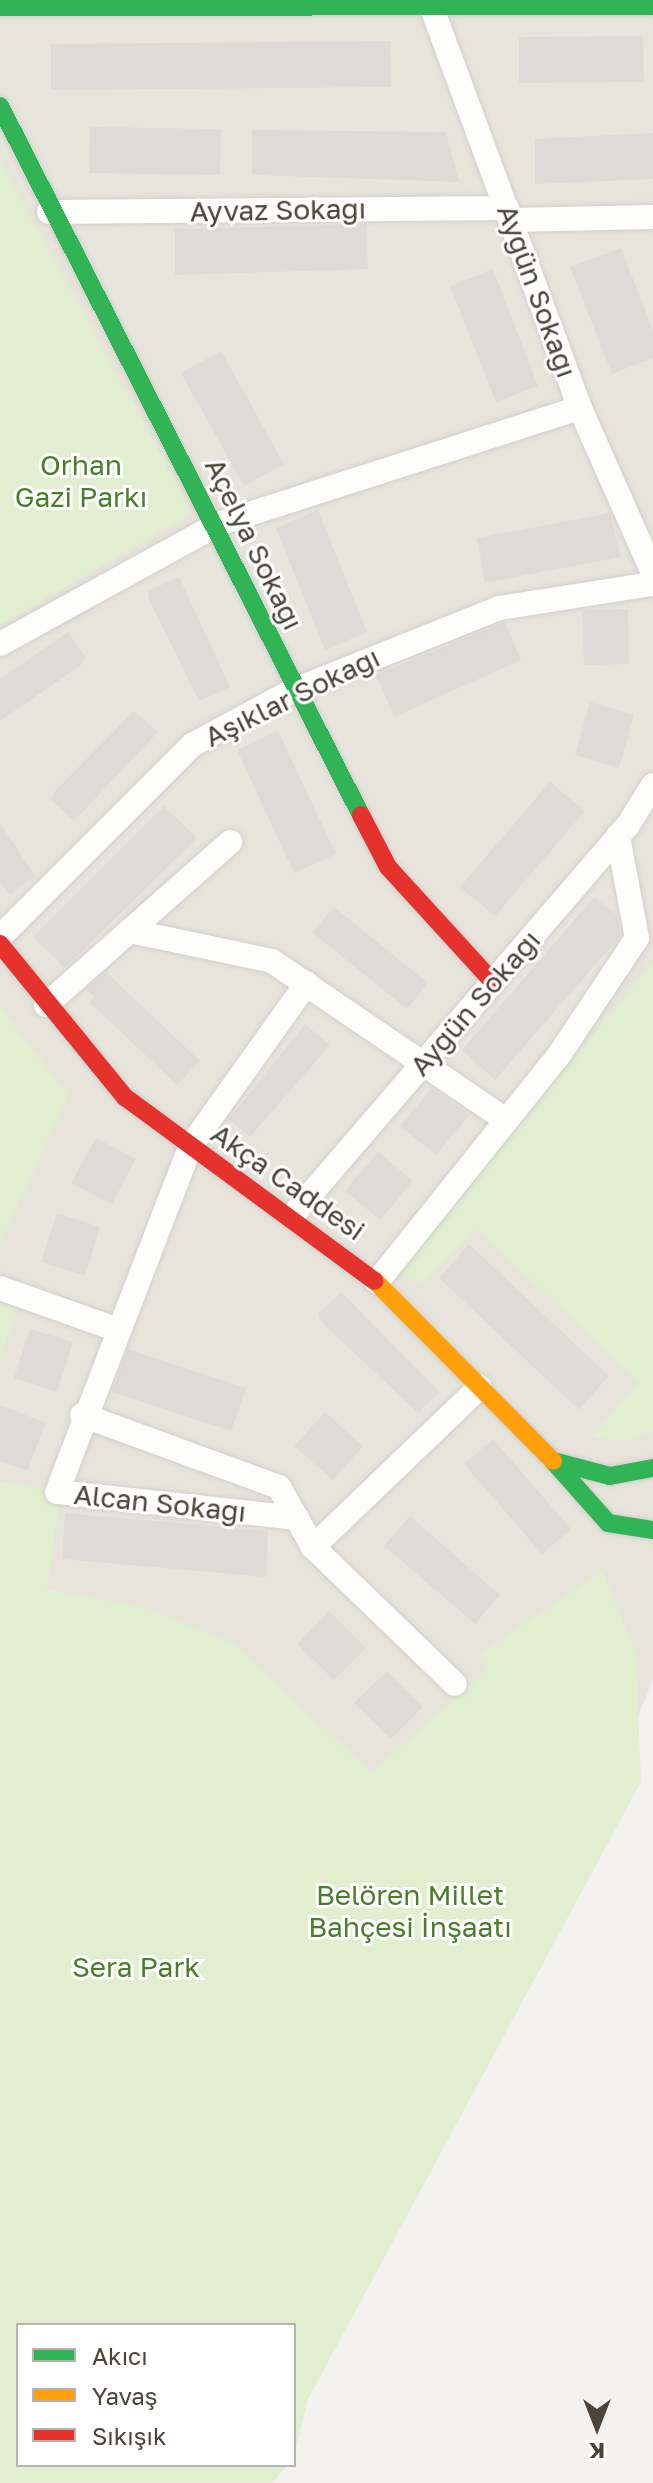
<!DOCTYPE html>
<meta charset="utf-8">
<style>
body{margin:0}
#map{position:relative;width:653px;height:2483px;overflow:hidden;background:#f4f2ee;font-family:"Golos Text",sans-serif}
div>[style]{position:absolute}
.residential>*{inset:0;background:#e7e4dc}
.green>*{inset:0;background:#e1eecf}
.building>*{inset:0;background:#dedbd6}
.roads{filter:drop-shadow(0 0 2px #d2d0cb) drop-shadow(0 0 2px #d2d0cb)}
.street>*{height:24px;margin:-12px;padding:0 12px;transform-origin:12px;border-radius:12px;background:#fdfdfc}
.fast>*{height:18px;margin:-9px;padding:0 9px;transform-origin:9px;border-radius:9px;background:#30b455}
.slow>*{height:18px;margin:-9px;padding:0 9px;transform-origin:9px;border-radius:9px;background:#ff9f0a}
.jam>*{height:18px;margin:-9px;padding:0 9px;transform-origin:9px;border-radius:9px;background:#e5322d}
span{translate:-50% -50%;white-space:nowrap;text-align:center;line-height:1.15;-webkit-text-stroke:6px #fff;paint-order:stroke}
.street-label{font-size:28px;color:#4b4439}
.park-label{font-size:28px;color:#4a7f2a}
.legend{position:absolute;left:16px;top:2323px;width:280px;height:144px;box-sizing:border-box;background:#fff;border:2px solid #b7b4b0;margin:0;padding:10px 14px;list-style:none;font-size:24px;color:#4b4439}
.legend li{display:flex;align-items:center;gap:16px;height:40px}
.legend b{width:40px;border:2px solid #b7b4b0}
.north{position:absolute;left:557px;top:2387px;width:80px;height:80px;-webkit-text-stroke:6px #fff;paint-order:stroke;rotate:180deg;font-size:22px;font-weight:700;line-height:32px;text-align:center;color:#4b4439}
.north::after{content:'';display:block;margin:auto;width:28px;height:36px;background:#4b4439;clip-path:polygon(50% 0,100% 100%,50% 72%,0 100%)}
</style>
<div id="map">
<div class="residential">
<div style="clip-path:polygon(0 0,653px 0,653px 1681px,570px 1876px,0 1612px)"></div>
</div>
<div class="green">
<div style="clip-path:polygon(0 161px,193px 513px,0 625px)"></div>
<div style="clip-path:polygon(653px 963px,653px 1432px,626px 1442px,592px 1437px,639px 1382px,478px 1230px,421px 1285px,397px 1271px)"></div>
<div style="clip-path:polygon(0 1006px,68px 1096px,0 1244px)"></div>
<div style="clip-path:polygon(0 1302px,17px 1312px,0 1356px)"></div>
<div style="clip-path:polygon(0 1481px,61px 1491px,47px 1589px,150px 1609px,235px 1645px,372px 1773px,488px 1669px,477px 1656px,602px 1571px,636px 1652px,641px 1782px,307px 2401px,294px 2458px,294px 2325px,18px 2325px,18px 2465px,288px 2465px,272px 2483px,0 2483px)"></div>
</div>
<div class="building">
<div style="clip-path:polygon(643px 36px,644px 82px,519px 83px,519px 37px)"></div>
<div style="clip-path:polygon(390px 41px,391px 87px,51px 90px,51px 44px)"></div>
<div style="clip-path:polygon(90px 127px,221px 129px,220px 175px,89px 173px)"></div>
<div style="clip-path:polygon(252px 130px,446px 132px,459px 182px,252px 175px)"></div>
<div style="clip-path:polygon(653px 133px,653px 179px,535px 184px,535px 139px)"></div>
<div style="clip-path:polygon(366px 224px,368px 269px,175px 275px,175px 229px)"></div>
<div style="clip-path:polygon(621px 248px,653px 330px,653px 358px,612px 374px,570px 267px)"></div>
<div style="clip-path:polygon(493px 269px,538px 386px,496px 402px,450px 286px)"></div>
<div style="clip-path:polygon(221px 351px,284px 464px,244px 486px,181px 373px)"></div>
<div style="clip-path:polygon(318px 510px,367px 632px,325px 650px,276px 528px)"></div>
<div style="clip-path:polygon(610px 513px,621px 557px,485px 583px,477px 538px)"></div>
<div style="clip-path:polygon(179px 577px,230px 687px,199px 701px,149px 600px,148px 591px)"></div>
<div style="clip-path:polygon(628px 609px,629px 664px,584px 665px,582px 610px)"></div>
<div style="clip-path:polygon(505px 622px,521px 660px,394px 717px,376px 675px)"></div>
<div style="clip-path:polygon(68px 632px,86px 658px,80px 666px,0 721px,0 679px)"></div>
<div style="clip-path:polygon(590px 702px,634px 715px,619px 768px,575px 755px)"></div>
<div style="clip-path:polygon(134px 711px,158px 732px,74px 821px,51px 800px,55px 791px)"></div>
<div style="clip-path:polygon(278px 731px,336px 854px,294px 873px,237px 750px)"></div>
<div style="clip-path:polygon(550px 782px,585px 811px,495px 916px,460px 887px)"></div>
<div style="clip-path:polygon(164px 806px,197px 838px,65px 968px,33px 937px)"></div>
<div style="clip-path:polygon(0 823px,35px 876px,10px 895px,0 882px)"></div>
<div style="clip-path:polygon(594px 897px,617px 915px,621px 935px,495px 1080px,462px 1050px)"></div>
<div style="clip-path:polygon(334px 907px,428px 983px,407px 1009px,312px 932px)"></div>
<div style="clip-path:polygon(106px 972px,200px 1061px,177px 1085px,89px 1002px,94px 997px,86px 989px)"></div>
<div style="clip-path:polygon(305px 1024px,330px 1045px,250px 1137px,229px 1119px)"></div>
<div style="clip-path:polygon(432px 1088px,469px 1115px,436px 1155px,400px 1126px)"></div>
<div style="clip-path:polygon(96px 1138px,136px 1159px,112px 1204px,71px 1183px)"></div>
<div style="clip-path:polygon(378px 1152px,413px 1181px,380px 1220px,345px 1191px)"></div>
<div style="clip-path:polygon(57px 1213px,100px 1227px,85px 1276px,41px 1262px)"></div>
<div style="clip-path:polygon(469px 1244px,609px 1376px,579px 1410px,439px 1278px)"></div>
<div style="clip-path:polygon(341px 1292px,440px 1392px,418px 1413px,322px 1323px,318px 1314px)"></div>
<div style="clip-path:polygon(30px 1329px,73px 1342px,57px 1392px,14px 1378px)"></div>
<div style="clip-path:polygon(128px 1349px,246px 1388px,231px 1431px,112px 1392px)"></div>
<div style="clip-path:polygon(0 1405px,46px 1423px,27px 1471px,0 1461px)"></div>
<div style="clip-path:polygon(325px 1412px,363px 1446px,333px 1480px,294px 1446px)"></div>
<div style="clip-path:polygon(493px 1439px,571px 1529px,542px 1554px,464px 1464px)"></div>
<div style="clip-path:polygon(65px 1513px,268px 1531px,266px 1577px,62px 1559px)"></div>
<div style="clip-path:polygon(410px 1516px,500px 1595px,475px 1624px,384px 1546px)"></div>
<div style="clip-path:polygon(329px 1611px,366px 1648px,334px 1680px,297px 1644px)"></div>
<div style="clip-path:polygon(387px 1671px,423px 1707px,391px 1739px,354px 1703px)"></div>
</div>
<div class="roads">
<div class="street">
<div style="left:429px;top:0;width:435px;rotate:69.7deg"></div>
<div style="left:580px;top:408px;width:180px;rotate:66.1deg"></div>
<div style="left:49px;top:212px;width:458px;rotate:-0.5deg"></div>
<div style="left:512px;top:220px;width:141px;rotate:-1.2deg"></div>
<div style="left:0;top:644px;width:249px;rotate:-28.8deg"></div>
<div style="left:218px;top:524px;width:380px;rotate:-17.8deg"></div>
<div style="left:130px;top:931px;width:145px;rotate:11.9deg"></div>
<div style="left:272px;top:961px;width:283px;rotate:34.2deg"></div>
<div style="left:0;top:937px;width:272px;rotate:-45deg"></div>
<div style="left:192px;top:745px;width:114px;rotate:-28.4deg"></div>
<div style="left:292px;top:691px;width:223px;rotate:-21.8deg"></div>
<div style="left:499px;top:608px;width:156px;rotate:-8.9deg"></div>
<div style="left:46px;top:1005px;width:246px;rotate:-41.5deg"></div>
<div style="left:292px;top:1216px;width:516px;rotate:-49.33deg"></div>
<div style="left:628px;top:825px;width:47px;rotate:-58deg"></div>
<div style="left:377px;top:1282px;width:291px;rotate:-51.3deg"></div>
<div style="left:559px;top:1055px;width:141px;rotate:-56.3deg"></div>
<div style="left:637px;top:938px;width:104px;rotate:-100.6deg"></div>
<div style="left:0;top:1288px;width:123px;rotate:19.5deg"></div>
<div style="left:82px;top:1415px;width:210px;rotate:20.1deg"></div>
<div style="left:279px;top:1487px;width:69px;rotate:60.5deg"></div>
<div style="left:313px;top:1547px;width:197px;rotate:44deg"></div>
<div style="left:297px;top:1518px;width:241px;rotate:-173.8deg"></div>
<div style="left:57px;top:1492px;width:370px;rotate:-68.9deg"></div>
<div style="left:190px;top:1147px;width:201px;rotate:-54.5deg"></div>
<div style="left:313px;top:1547px;width:231px;rotate:-43.8deg"></div>
</div>
<div class="fast">
<div style="left:0;top:7px;width:653px;rotate:-0.09deg"></div>
<div style="left:0;top:106px;width:796px;rotate:63.02deg"></div>
<div style="left:653px;top:1468px;width:44px;rotate:169.5deg"></div>
<div style="left:610px;top:1476px;width:59px;rotate:-165.3deg"></div>
<div style="left:553px;top:1461px;width:83px;rotate:48.4deg"></div>
<div style="left:608px;top:1523px;width:46px;rotate:8.8deg"></div>
</div>
<div class="slow">
<div style="left:375px;top:1281px;width:253px;rotate:45.3deg"></div>
</div>
<div class="jam">
<div style="left:361px;top:815px;width:59px;rotate:62.6deg"></div>
<div style="left:388px;top:867px;width:156px;rotate:47.6deg"></div>
<div style="left:0;top:944px;width:198px;rotate:50.8deg"></div>
<div style="left:125px;top:1097px;width:310px;rotate:36.4deg"></div>
</div>
</div>
<div class="street-label">
<span style="left:278px;top:210px;rotate:-1deg">Ayvaz Sokağı</span>
<span style="left:537px;top:291px;rotate:70deg">Aygün Sokağı</span>
<span style="left:254px;top:544px;rotate:64deg">Açelya Sokağı</span>
<span style="left:292px;top:697px;rotate:-26deg">Aşıklar Sokağı</span>
<span style="left:475px;top:1003px;rotate:-49deg">Aygün Sokağı</span>
<span style="left:288px;top:1182px;rotate:35deg">Akça Caddesi</span>
<span style="left:160px;top:1503px;rotate:6deg">Alcan Sokağı</span>
</div>
<div class="park-label">
<span style="left:81px;top:481px">Orhan<br>Gazi Parkı</span>
<span style="left:410px;top:1911px">Belören Millet<br>Bahçesi İnşaatı</span>
<span style="left:136px;top:1967px">Sera Park</span>
</div>
<ul class="legend">
<li><b style="height:10px;background:#30b455"></b>Akıcı</li>
<li><b style="height:10px;background:#ff9f0a"></b>Yavaş</li>
<li><b style="height:10px;background:#e5322d"></b>Sıkışık</li>
</ul>
<div class="north">K</div>
</div>
